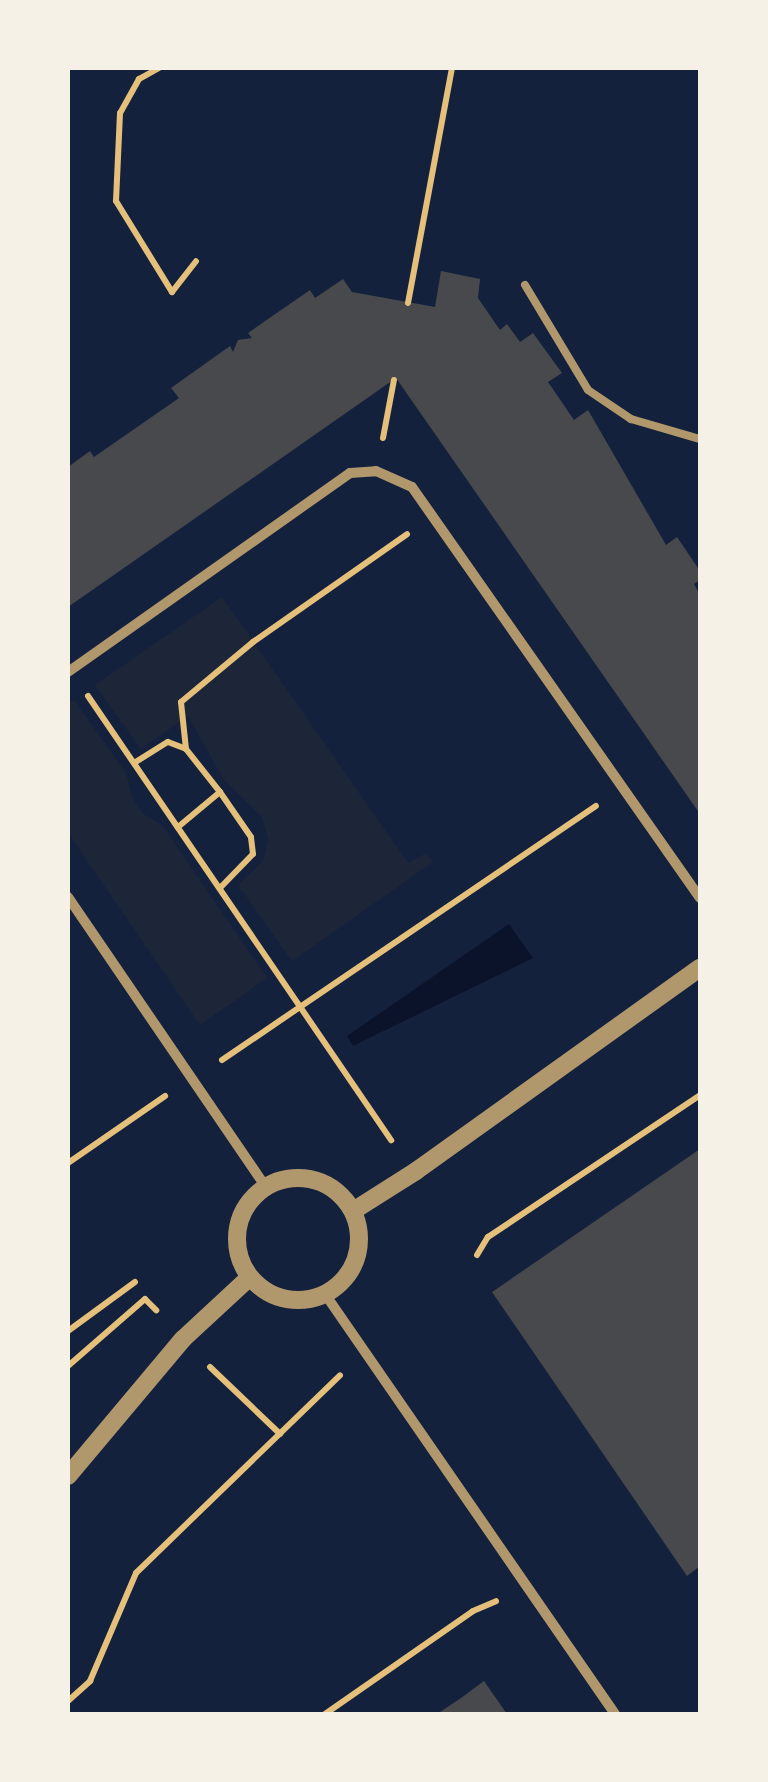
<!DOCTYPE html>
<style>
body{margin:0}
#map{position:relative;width:768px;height:1782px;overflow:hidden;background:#14213d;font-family:Raleway,sans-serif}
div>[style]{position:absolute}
.green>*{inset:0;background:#1d2539}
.water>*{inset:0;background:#0b132b}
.building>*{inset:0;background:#48494c}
.path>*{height:6px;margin:-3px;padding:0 3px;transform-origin:3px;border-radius:3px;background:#e5c07b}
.service>*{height:8px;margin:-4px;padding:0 4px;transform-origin:4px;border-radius:4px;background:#b1986c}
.minor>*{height:10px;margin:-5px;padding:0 5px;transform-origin:5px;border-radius:5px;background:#b1986c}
.tertiary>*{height:18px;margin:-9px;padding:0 9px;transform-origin:9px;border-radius:9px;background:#b1986c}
.tertiary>.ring{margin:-9px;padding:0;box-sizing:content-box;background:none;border:18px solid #b1986c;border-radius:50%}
span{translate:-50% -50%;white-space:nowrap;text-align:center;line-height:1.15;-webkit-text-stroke:8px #f6f1e7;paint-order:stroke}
.frame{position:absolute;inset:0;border:70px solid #f6f1e7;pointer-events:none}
</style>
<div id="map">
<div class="green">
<div style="clip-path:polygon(222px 597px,408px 863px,426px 853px,433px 862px,292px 961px,238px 885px,263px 861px,268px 839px,262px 817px,224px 780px,188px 716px,141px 749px,95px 685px)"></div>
<div style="clip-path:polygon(74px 700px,126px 773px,131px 795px,142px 813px,162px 825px,267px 978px,200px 1025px,68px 833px,68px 704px)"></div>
</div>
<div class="water">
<div style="clip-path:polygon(509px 924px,533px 958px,353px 1046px,347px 1036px)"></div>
</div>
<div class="building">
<div style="clip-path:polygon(441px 271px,480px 279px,478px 298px,500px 330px,507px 324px,520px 342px,533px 333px,562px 373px,548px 382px,574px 420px,588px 410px,666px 545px,677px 537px,700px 571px,700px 580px,694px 584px,700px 595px,700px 814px,396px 378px,68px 607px,68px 467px,90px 451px,94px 457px,179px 398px,171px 388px,230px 346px,233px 352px,238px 340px,252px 338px,248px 333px,310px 290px,315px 298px,343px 279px,352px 292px,435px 307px)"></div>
<div style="clip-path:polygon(700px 1149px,700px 1566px,687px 1576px,492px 1292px)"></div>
<div style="clip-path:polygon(484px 1681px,507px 1714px,437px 1714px,461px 1698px)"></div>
</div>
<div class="path">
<div style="left:159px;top:68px;width:23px;rotate:151deg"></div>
<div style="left:139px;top:79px;width:39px;rotate:119deg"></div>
<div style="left:120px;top:113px;width:88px;rotate:92.6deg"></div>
<div style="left:116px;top:201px;width:107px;rotate:58.4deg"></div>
<div style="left:172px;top:292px;width:39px;rotate:-52deg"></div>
<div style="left:408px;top:303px;width:239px;rotate:-79.4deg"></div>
<div style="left:383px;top:438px;width:59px;rotate:-79.3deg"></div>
<div style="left:88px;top:696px;width:538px;rotate:55.69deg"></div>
<div style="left:186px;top:749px;width:47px;rotate:-96.1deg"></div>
<div style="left:181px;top:702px;width:94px;rotate:-39.8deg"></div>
<div style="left:253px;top:642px;width:188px;rotate:-35deg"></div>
<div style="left:134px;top:763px;width:40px;rotate:-32deg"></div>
<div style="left:168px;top:742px;width:19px;rotate:21deg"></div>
<div style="left:186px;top:749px;width:55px;rotate:51.7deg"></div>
<div style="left:220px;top:792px;width:55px;rotate:140.2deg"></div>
<div style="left:220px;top:888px;width:47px;rotate:-45.9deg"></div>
<div style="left:253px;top:854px;width:17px;rotate:-97deg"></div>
<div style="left:251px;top:837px;width:55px;rotate:-124.6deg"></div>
<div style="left:222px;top:1060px;width:452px;rotate:-34.2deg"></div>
<div style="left:68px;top:1163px;width:118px;rotate:-34.6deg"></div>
<div style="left:477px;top:1255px;width:21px;rotate:-59deg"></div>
<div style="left:488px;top:1237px;width:255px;rotate:-33.8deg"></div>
<div style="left:68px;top:1331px;width:83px;rotate:-36.2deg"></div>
<div style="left:68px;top:1366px;width:102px;rotate:-41deg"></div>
<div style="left:145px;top:1299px;width:16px;rotate:45deg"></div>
<div style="left:210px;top:1367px;width:97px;rotate:43.7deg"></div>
<div style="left:68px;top:1701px;width:30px;rotate:-42deg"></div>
<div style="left:90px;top:1681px;width:117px;rotate:-66.9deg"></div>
<div style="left:136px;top:1573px;width:284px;rotate:-44.1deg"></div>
<div style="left:325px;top:1714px;width:180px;rotate:-34.8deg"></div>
<div style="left:473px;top:1611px;width:25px;rotate:-23deg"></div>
</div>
<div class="service">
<div style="left:525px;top:285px;width:122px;rotate:59deg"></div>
<div style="left:588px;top:390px;width:52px;rotate:34deg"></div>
<div style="left:631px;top:419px;width:72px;rotate:16.2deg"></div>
</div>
<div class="minor">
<div style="left:68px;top:672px;width:345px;rotate:-35.2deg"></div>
<div style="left:350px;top:473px;width:26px;rotate:-4deg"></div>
<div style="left:376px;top:471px;width:39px;rotate:24deg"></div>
<div style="left:412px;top:487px;width:502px;rotate:54.98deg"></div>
<div style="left:68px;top:897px;width:351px;rotate:55.7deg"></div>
<div style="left:325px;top:1294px;width:510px;rotate:55.38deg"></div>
</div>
<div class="tertiary">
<div class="ring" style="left:237px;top:1178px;width:104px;height:104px"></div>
<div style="left:353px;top:1211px;width:75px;rotate:-32.4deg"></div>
<div style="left:416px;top:1171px;width:349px;rotate:-35.6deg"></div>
<div style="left:68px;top:1476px;width:179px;rotate:-50deg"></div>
<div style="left:183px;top:1339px;width:91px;rotate:-42.8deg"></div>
</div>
<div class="frame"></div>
</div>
